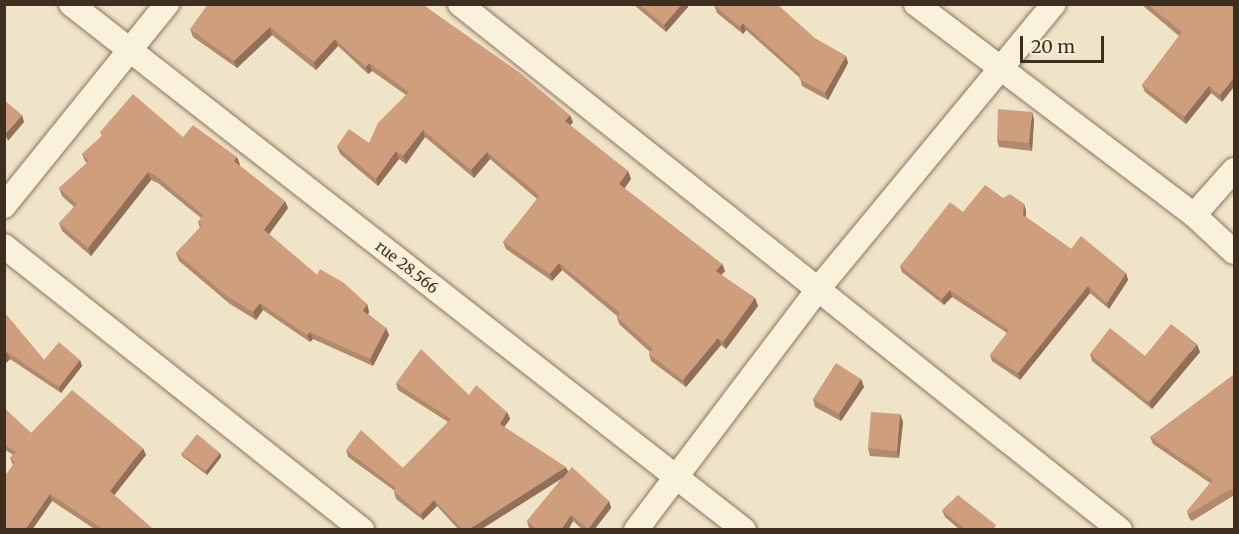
<!DOCTYPE html>
<style>
body{margin:0}
#map{position:relative;width:1239px;height:534px;overflow:hidden;background:#f0e4c8;font-family:Merriweather,serif}
div>[style]{position:absolute}
.roads{filter:drop-shadow(0 0 2px #8d765c) drop-shadow(0 0 2px #8d765c)}
.minor>*{height:24px;margin:-12px;padding:0 12px;transform-origin:12px;border-radius:12px;background:#faf1dc}
.wall>*{inset:0;background:#b2896c}
.shaded-wall>*{inset:0;background:#916f58}
.building>*{inset:0;background:#cf9f7d}
span{translate:-50% -50%;white-space:nowrap;text-align:center;line-height:1.15;-webkit-text-stroke:4.5px #f7eed8;paint-order:stroke}
.street-label{font-size:15px;color:#3d2e20}
.frame{position:absolute;inset:0;border:6px solid #3d2e20;pointer-events:none}
.scale{position:absolute;left:1020px;top:36px;width:84px;height:27px;box-sizing:border-box;border:3px solid #3d2e20;border-top:0;padding-left:8px;font-size:18px;line-height:21px;white-space:nowrap;color:#3d2e20;-webkit-text-stroke:4px #f7eed8;paint-order:stroke}
</style>
<div id="map">
<div class="roads">
<div class="minor">
<div style="left:71px;top:4px;width:854px;rotate:38.01deg"></div>
<div style="left:460px;top:4px;width:844px;rotate:38.55deg"></div>
<div style="left:916px;top:4px;width:349px;rotate:37.2deg"></div>
<div style="left:1194px;top:215px;width:54px;rotate:42.8deg"></div>
<div style="left:4px;top:206px;width:260px;rotate:-51.1deg"></div>
<div style="left:1194px;top:215px;width:60px;rotate:-48.4deg"></div>
<div style="left:4px;top:246px;width:457px;rotate:38.4deg"></div>
<div style="left:636px;top:530px;width:302px;rotate:-52.9deg"></div>
<div style="left:818px;top:289px;width:370px;rotate:-50.4deg"></div>
</div>
</div>
<div class="wall">
<div style="clip-path:polygon(633px 4px,687px 4px,688px 7px,666px 32px)"></div>
<div style="clip-path:polygon(1141px 4px,1234px 4px,1222px 102px,1211px 93px,1186px 124px,1145px 92px,1142px 85px,1179px 36px)"></div>
<div style="clip-path:polygon(714px 5px,816px 39px,846px 56px,848px 63px,828px 100px,802px 86px,800px 78px,746px 30px,743px 34px,717px 13px)"></div>
<div style="clip-path:polygon(425px 6px,573px 122px,570px 126px,628px 171px,631px 179px,624px 188px,722px 264px,725px 271px,721px 275px,755px 298px,758px 306px,726px 349px,721px 345px,686px 387px,651px 361px,649px 354px,650px 352px,619px 324px,617px 317px,617px 316px,562px 270px,552px 281px,506px 249px,503px 242px,537px 199px,490px 159px,474px 178px,425px 137px,406px 164px,399px 159px,378px 186px,340px 154px,337px 146px,369px 143px,406px 95px,372px 71px,368px 74px,338px 46px,316px 70px,272px 35px,237px 68px,193px 37px,190px 29px)"></div>
<div style="clip-path:polygon(1034px 119px,1032px 151px,999px 147px,997px 140px)"></div>
<div style="clip-path:polygon(100px 132px,183px 137px,237px 157px,240px 165px,239px 166px,288px 208px,269px 234px,317px 275px,367px 304px,369px 312px,368px 314px,386px 328px,389px 335px,373px 366px,313px 339px,310px 342px,263px 310px,256px 320px,230px 304px,179px 261px,176px 253px,200px 228px,198px 222px,201px 218px,158px 183px,151px 180px,91px 256px,62px 231px,59px 223px,74px 207px,62px 196px,59px 188px,87px 163px,85px 161px,82px 154px,102px 136px)"></div>
<div style="clip-path:polygon(1003px 198px,1024px 204px,1026px 211px,1026px 217px,1071px 249px,1126px 273px,1128px 280px,1109px 309px,1090px 293px,1020px 380px,992px 361px,990px 355px,1007px 333px,952px 297px,944px 305px,902px 272px,900px 266px,963px 212px)"></div>
<div style="clip-path:polygon(4px 312px,44px 360px,80px 360px,82px 366px,61px 393px,10px 359px,4px 365px)"></div>
<div style="clip-path:polygon(1200px 352px,1152px 409px,1092px 361px,1090px 354px,1145px 356px)"></div>
<div style="clip-path:polygon(1234px 377px,1234px 497px,1233px 496px,1192px 521px,1189px 518px,1187px 511px,1210px 483px,1153px 444px,1150px 437px)"></div>
<div style="clip-path:polygon(861px 379px,864px 387px,841px 421px,815px 407px,813px 399px)"></div>
<div style="clip-path:polygon(396px 383px,469px 395px,507px 412px,510px 419px,504px 427px,568px 471px,609px 501px,611px 508px,594px 530px,583px 530px,573px 521px,568px 530px,532px 530px,529px 528px,527px 521px,563px 477px,480px 530px,459px 530px,437px 506px,423px 520px,396px 499px,394px 492px,395px 491px,348px 457px,346px 450px,403px 468px,448px 422px,398px 390px)"></div>
<div style="clip-path:polygon(4px 408px,31px 433px,146px 455px,114px 495px,154px 530px,96px 530px,52px 501px,32px 530px,4px 530px,13px 465px,10px 458px,13px 455px,4px 449px)"></div>
<div style="clip-path:polygon(900px 414px,903px 422px,899px 458px,870px 456px,868px 448px)"></div>
<div style="clip-path:polygon(220px 453px,221px 457px,207px 475px,183px 457px,181px 454px)"></div>
<div style="clip-path:polygon(942px 510px,998px 530px,960px 530px,945px 517px)"></div>
</div>
<div class="shaded-wall">
<div style="clip-path:polygon(682px 4px,687px 4px,688px 7px,666px 32px,664px 25px)"></div>
<div style="clip-path:polygon(743px 23px,746px 30px,743px 34px,740px 27px)"></div>
<div style="clip-path:polygon(270px 27px,272px 35px,237px 68px,234px 61px)"></div>
<div style="clip-path:polygon(335px 39px,338px 46px,316px 70px,314px 62px)"></div>
<div style="clip-path:polygon(846px 56px,848px 63px,828px 100px,825px 93px)"></div>
<div style="clip-path:polygon(369px 63px,372px 71px,368px 74px,366px 67px)"></div>
<div style="clip-path:polygon(1234px 77px,1234px 87px,1222px 102px,1220px 95px)"></div>
<div style="clip-path:polygon(1209px 86px,1211px 93px,1186px 124px,1184px 117px)"></div>
<div style="clip-path:polygon(1032px 112px,1034px 119px,1032px 151px,1029px 143px)"></div>
<div style="clip-path:polygon(22px 115px,24px 122px,8px 141px,5px 134px)"></div>
<div style="clip-path:polygon(570px 115px,573px 122px,567px 129px,565px 121px)"></div>
<div style="clip-path:polygon(423px 130px,425px 137px,406px 164px,403px 156px)"></div>
<div style="clip-path:polygon(396px 151px,399px 159px,378px 186px,376px 179px)"></div>
<div style="clip-path:polygon(487px 152px,490px 159px,474px 178px,471px 170px)"></div>
<div style="clip-path:polygon(237px 157px,240px 165px,237px 169px,234px 161px)"></div>
<div style="clip-path:polygon(628px 171px,631px 179px,622px 192px,619px 184px)"></div>
<div style="clip-path:polygon(148px 172px,151px 180px,91px 256px,88px 248px)"></div>
<div style="clip-path:polygon(285px 201px,288px 208px,267px 237px,264px 230px)"></div>
<div style="clip-path:polygon(1024px 204px,1026px 211px,1025px 221px,1023px 215px)"></div>
<div style="clip-path:polygon(559px 263px,562px 270px,552px 281px,550px 274px)"></div>
<div style="clip-path:polygon(722px 264px,725px 271px,718px 278px,716px 271px)"></div>
<div style="clip-path:polygon(1126px 273px,1128px 280px,1109px 309px,1107px 303px)"></div>
<div style="clip-path:polygon(1088px 286px,1090px 293px,1020px 380px,1018px 373px)"></div>
<div style="clip-path:polygon(950px 290px,952px 297px,944px 305px,942px 299px)"></div>
<div style="clip-path:polygon(755px 298px,758px 306px,726px 349px,723px 342px)"></div>
<div style="clip-path:polygon(260px 303px,263px 310px,256px 320px,253px 312px)"></div>
<div style="clip-path:polygon(367px 304px,369px 312px,366px 318px,363px 311px)"></div>
<div style="clip-path:polygon(386px 328px,389px 335px,373px 366px,370px 359px)"></div>
<div style="clip-path:polygon(310px 332px,313px 339px,310px 342px,307px 335px)"></div>
<div style="clip-path:polygon(718px 338px,721px 345px,686px 387px,683px 380px)"></div>
<div style="clip-path:polygon(1197px 344px,1200px 352px,1152px 409px,1149px 402px)"></div>
<div style="clip-path:polygon(7px 352px,10px 359px,4px 365px,4px 355px)"></div>
<div style="clip-path:polygon(80px 360px,82px 366px,61px 393px,59px 387px)"></div>
<div style="clip-path:polygon(861px 379px,864px 387px,841px 421px,839px 414px)"></div>
<div style="clip-path:polygon(507px 412px,510px 419px,502px 430px,500px 424px)"></div>
<div style="clip-path:polygon(900px 414px,903px 422px,899px 458px,897px 451px)"></div>
<div style="clip-path:polygon(143px 448px,146px 455px,112px 498px,110px 491px)"></div>
<div style="clip-path:polygon(220px 453px,221px 457px,207px 475px,206px 471px)"></div>
<div style="clip-path:polygon(566px 467px,569px 474px,480px 530px,468px 530px)"></div>
<div style="clip-path:polygon(50px 494px,52px 501px,32px 530px,25px 530px)"></div>
<div style="clip-path:polygon(434px 500px,437px 506px,423px 520px,421px 514px)"></div>
<div style="clip-path:polygon(609px 501px,611px 508px,594px 530px,588px 530px)"></div>
<div style="clip-path:polygon(571px 515px,573px 521px,568px 530px,561px 530px)"></div>
</div>
<div class="building">
<div style="clip-path:polygon(208px 4px,422px 4px,520px 73px,570px 115px,565px 121px,628px 171px,619px 184px,722px 264px,716px 271px,755px 298px,723px 342px,718px 338px,683px 380px,649px 354px,653px 349px,617px 317px,620px 313px,559px 263px,550px 274px,503px 242px,540px 196px,487px 152px,471px 170px,423px 130px,403px 156px,396px 151px,376px 179px,337px 146px,349px 129px,369px 143px,378px 123px,409px 92px,369px 63px,366px 67px,335px 39px,314px 62px,270px 27px,234px 61px,190px 29px)"></div>
<div style="clip-path:polygon(639px 4px,682px 4px,664px 25px)"></div>
<div style="clip-path:polygon(715px 4px,777px 4px,816px 39px,846px 56px,825px 93px,799px 79px,801px 75px,743px 23px,740px 27px,714px 5px)"></div>
<div style="clip-path:polygon(1147px 4px,1234px 4px,1234px 77px,1220px 95px,1209px 86px,1184px 117px,1142px 85px,1182px 32px)"></div>
<div style="clip-path:polygon(133px 94px,183px 137px,193px 125px,237px 157px,234px 161px,285px 201px,264px 230px,317px 275px,320px 269px,344px 283px,367px 304px,363px 311px,386px 328px,370px 359px,310px 332px,307px 335px,260px 303px,253px 312px,227px 296px,176px 253px,202px 225px,198px 222px,203px 215px,155px 175px,148px 172px,88px 248px,59px 223px,77px 204px,59px 188px,89px 161px,82px 154px,103px 135px,100px 132px)"></div>
<div style="clip-path:polygon(4px 100px,22px 115px,5px 134px,4px 133px)"></div>
<div style="clip-path:polygon(998px 109px,1032px 112px,1029px 143px,997px 140px)"></div>
<div style="clip-path:polygon(985px 185px,1003px 198px,1010px 194px,1024px 204px,1023px 215px,1071px 249px,1081px 236px,1126px 273px,1107px 303px,1088px 286px,1018px 373px,990px 355px,1009px 330px,950px 290px,942px 299px,900px 266px,950px 202px,963px 212px)"></div>
<div style="clip-path:polygon(4px 312px,44px 360px,59px 342px,80px 360px,59px 387px,7px 352px,4px 355px)"></div>
<div style="clip-path:polygon(1171px 324px,1197px 344px,1149px 402px,1090px 354px,1110px 328px,1145px 356px)"></div>
<div style="clip-path:polygon(421px 349px,469px 395px,476px 385px,507px 412px,500px 424px,566px 467px,468px 530px,463px 530px,434px 500px,421px 514px,394px 492px,396px 488px,346px 450px,361px 430px,403px 468px,451px 419px,396px 383px)"></div>
<div style="clip-path:polygon(836px 363px,861px 379px,839px 414px,813px 399px)"></div>
<div style="clip-path:polygon(1233px 375px,1234px 377px,1234px 492px,1231px 489px,1189px 514px,1187px 511px,1213px 480px,1150px 437px)"></div>
<div style="clip-path:polygon(72px 390px,143px 448px,110px 491px,154px 530px,104px 530px,50px 494px,25px 530px,4px 530px,4px 477px,15px 462px,10px 458px,16px 452px,4px 444px,4px 408px,31px 433px)"></div>
<div style="clip-path:polygon(871px 412px,900px 414px,897px 451px,868px 448px)"></div>
<div style="clip-path:polygon(197px 434px,220px 453px,206px 471px,181px 454px)"></div>
<div style="clip-path:polygon(572px 467px,609px 501px,588px 529px,571px 515px,561px 530px,538px 530px,527px 521px)"></div>
<div style="clip-path:polygon(958px 495px,996px 525px,993px 530px,966px 530px,942px 510px)"></div>
</div>
<div class="street-label">
<span style="left:407px;top:267px;rotate:38deg">rue 28.566</span>
</div>
<div class="frame"></div>
<div class="scale">20 m</div>
</div>
